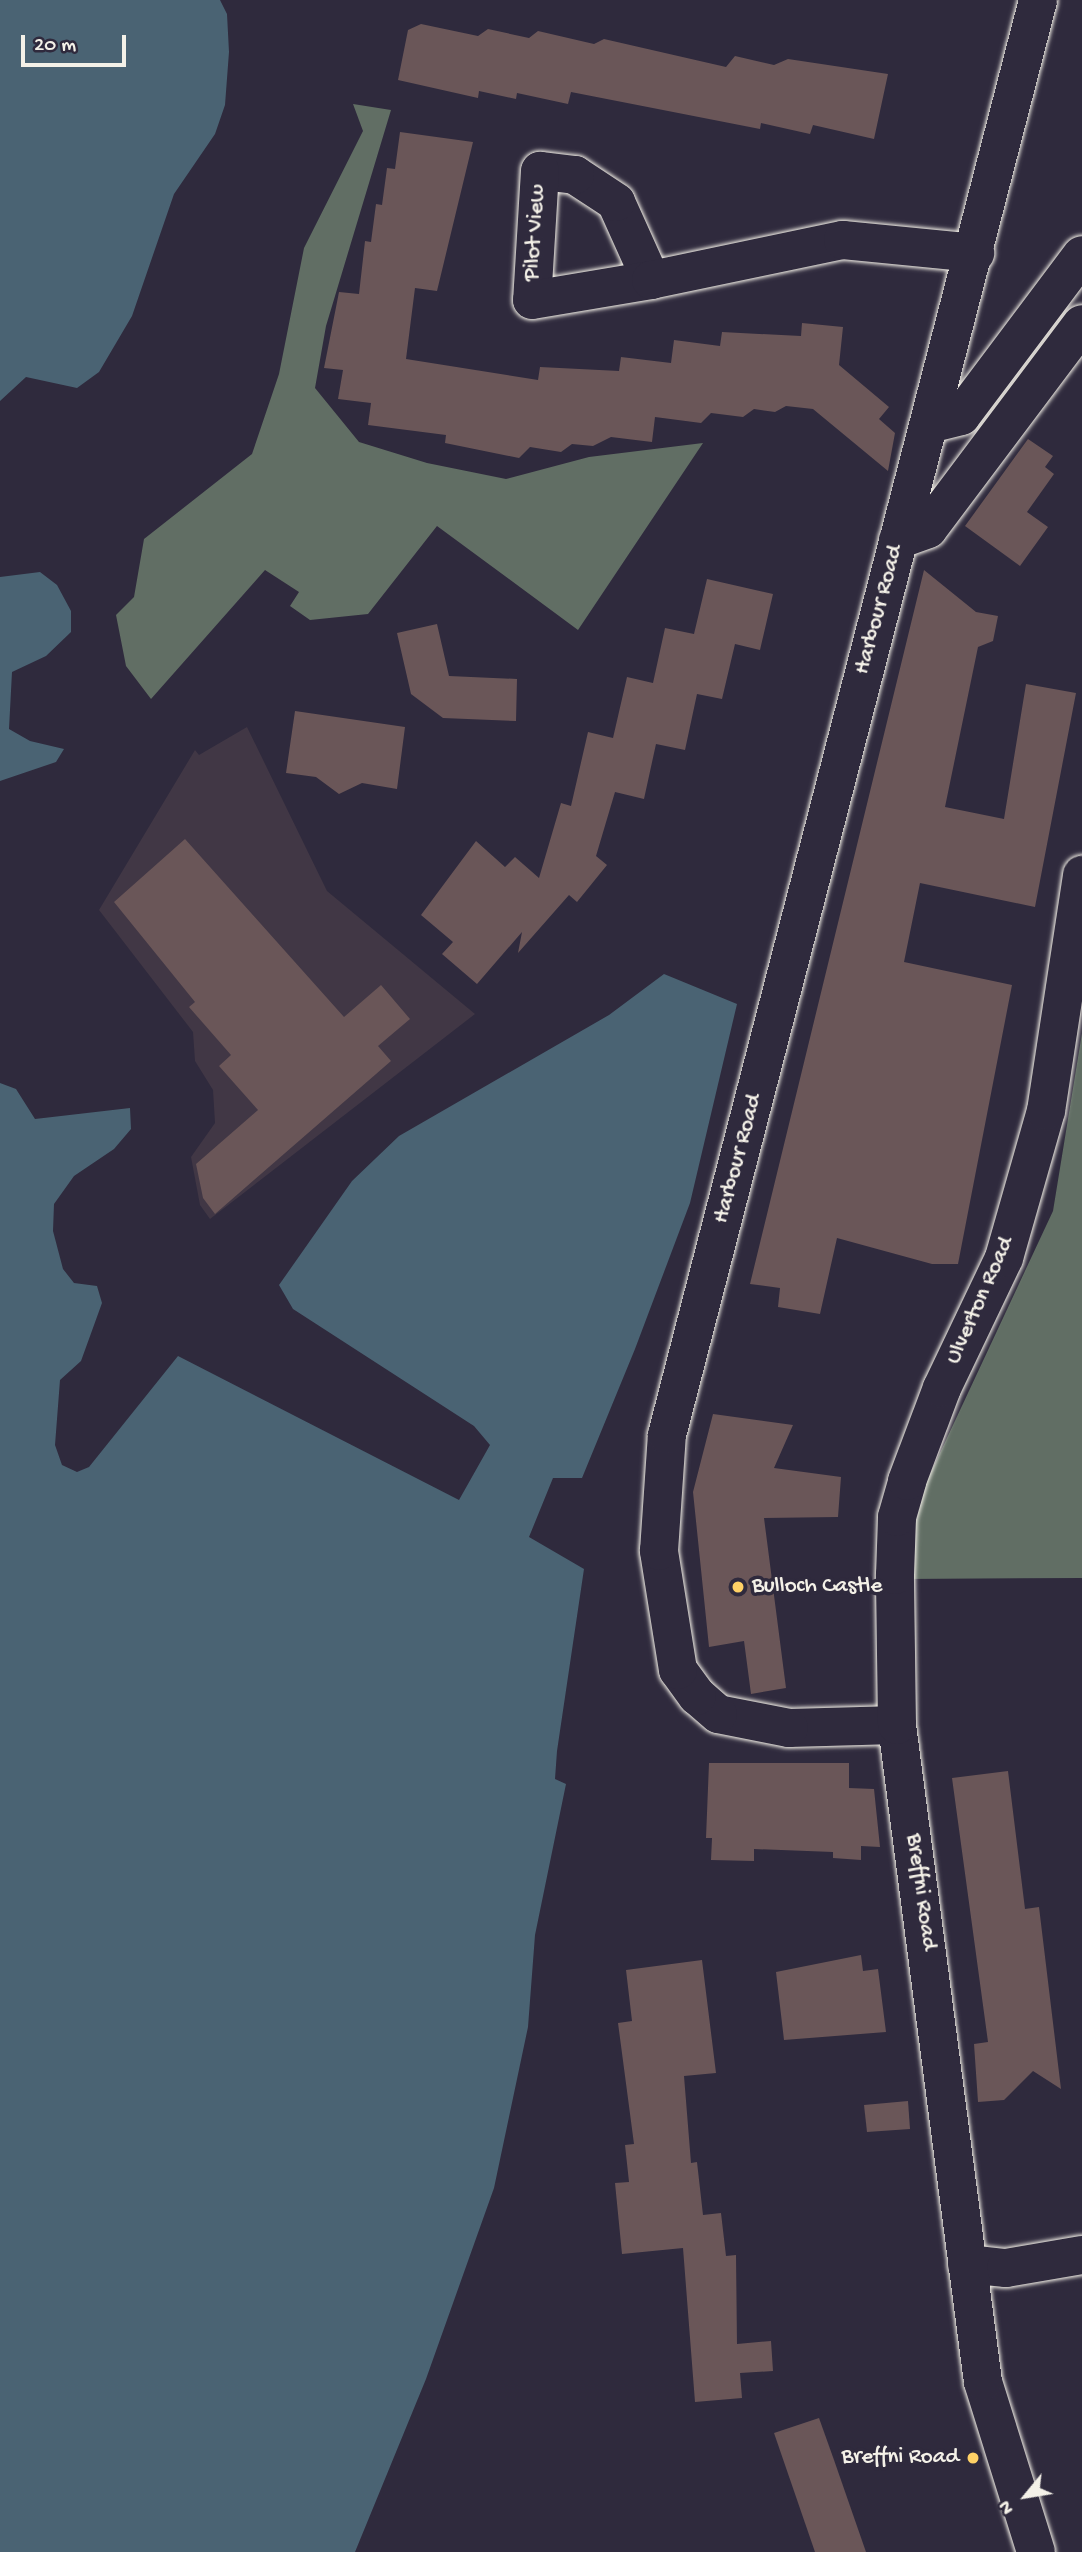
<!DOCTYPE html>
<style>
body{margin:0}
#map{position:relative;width:1082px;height:2552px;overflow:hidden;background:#2f2a3d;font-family:"Gochi Hand",sans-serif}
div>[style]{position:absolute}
.built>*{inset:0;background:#413745}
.green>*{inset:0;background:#616e64}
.water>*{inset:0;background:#4a6373}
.building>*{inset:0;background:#6a5658}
.roads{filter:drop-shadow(0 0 2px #f4f1e8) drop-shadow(0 0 2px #f4f1e8)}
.street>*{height:38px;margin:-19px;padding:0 19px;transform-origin:19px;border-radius:19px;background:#2f2a3d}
.secondary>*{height:38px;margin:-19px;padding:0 19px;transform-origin:19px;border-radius:19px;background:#2f2a3d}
.dots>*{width:19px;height:19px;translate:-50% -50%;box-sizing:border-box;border:4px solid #2f2a3d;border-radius:50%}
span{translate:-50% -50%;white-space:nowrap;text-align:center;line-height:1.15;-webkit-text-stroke:7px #2f2a3d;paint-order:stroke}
.street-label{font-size:23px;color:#f4f1e8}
.poi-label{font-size:23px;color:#f4f1e8}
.left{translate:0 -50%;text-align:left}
.right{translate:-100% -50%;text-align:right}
.north{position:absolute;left:991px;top:2461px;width:70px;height:70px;-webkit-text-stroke:5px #2f2a3d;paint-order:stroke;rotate:240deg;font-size:19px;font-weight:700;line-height:28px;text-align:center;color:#f4f1e8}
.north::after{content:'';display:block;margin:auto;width:24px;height:32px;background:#f4f1e8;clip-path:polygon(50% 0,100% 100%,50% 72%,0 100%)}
.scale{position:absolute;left:21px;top:35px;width:105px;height:32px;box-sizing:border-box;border:4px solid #f4f1e8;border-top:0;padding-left:9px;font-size:21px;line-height:24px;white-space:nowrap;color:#f4f1e8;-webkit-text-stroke:5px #2f2a3d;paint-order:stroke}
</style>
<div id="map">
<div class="built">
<div style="clip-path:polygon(247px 727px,327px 891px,475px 1014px,210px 1219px,200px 1205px,191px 1157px,215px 1123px,213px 1090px,195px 1061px,193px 1032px,99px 910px,195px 750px,199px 755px)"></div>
</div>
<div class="green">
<div style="clip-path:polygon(353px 104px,391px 110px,326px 326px,315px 388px,359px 442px,427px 463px,506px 479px,589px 457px,703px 443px,578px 630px,437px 526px,368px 614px,310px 620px,290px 606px,299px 592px,265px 570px,151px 699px,126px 666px,116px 615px,134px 597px,144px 539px,252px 454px,279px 374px,304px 248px,363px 131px)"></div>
<div style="clip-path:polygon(1082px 1033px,1082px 1578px,902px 1579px,925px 1485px,1053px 1211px)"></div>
</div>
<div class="water">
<div style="clip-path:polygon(0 0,220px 0,227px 14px,229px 52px,225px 105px,215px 134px,174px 194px,132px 316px,99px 372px,77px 388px,26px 377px,0 401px)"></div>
<div style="clip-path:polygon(40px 572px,57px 585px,71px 611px,71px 632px,46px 656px,12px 672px,9px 729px,30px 741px,64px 749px,56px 762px,0 781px,0 577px)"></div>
<div style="clip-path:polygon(664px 974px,737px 1004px,690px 1203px,635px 1349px,582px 1478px,553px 1478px,529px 1537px,584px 1569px,557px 1751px,555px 1779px,566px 1784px,535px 1935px,528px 2027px,494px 2188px,426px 2379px,355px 2552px,0 2552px,0 1083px,16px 1089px,35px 1119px,130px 1108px,131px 1129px,114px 1149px,74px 1176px,54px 1204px,53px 1231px,63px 1269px,74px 1283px,97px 1286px,102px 1303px,81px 1361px,60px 1380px,55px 1445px,62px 1465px,77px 1472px,89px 1467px,178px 1356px,459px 1500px,490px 1445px,474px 1426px,293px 1309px,279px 1285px,352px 1181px,399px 1136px,609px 1015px)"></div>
</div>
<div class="building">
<div style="clip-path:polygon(421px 24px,478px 36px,488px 29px,529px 38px,538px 31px,594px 44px,604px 39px,726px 67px,735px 56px,774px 65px,788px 59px,888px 74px,874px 139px,813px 125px,810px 134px,761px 123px,760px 129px,571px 92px,568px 104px,517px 93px,516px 99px,479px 91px,478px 98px,398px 80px,408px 30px)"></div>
<div style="clip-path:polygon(400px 132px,473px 142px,437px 291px,415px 288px,406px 359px,538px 380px,540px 367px,619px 371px,621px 357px,671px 363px,674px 340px,720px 346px,722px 332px,801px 336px,802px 323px,843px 327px,839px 365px,889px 407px,879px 419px,895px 433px,888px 471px,813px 409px,786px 406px,775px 412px,754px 409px,743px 417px,711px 413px,701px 423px,655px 417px,652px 442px,611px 437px,593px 446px,572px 444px,561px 452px,530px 447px,519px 458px,445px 443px,446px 435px,368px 425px,371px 403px,338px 399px,343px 370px,324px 368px,339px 292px,359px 294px,365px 241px,371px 242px,376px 204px,382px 205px,387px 168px,395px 169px)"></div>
<div style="clip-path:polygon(1028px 439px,1053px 456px,1045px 467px,1054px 474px,1027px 512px,1048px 527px,1020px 566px,965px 526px)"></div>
<div style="clip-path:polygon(924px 570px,976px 612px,998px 616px,993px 641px,978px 647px,945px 807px,1004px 819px,1026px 684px,1076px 693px,1035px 907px,920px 883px,904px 962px,1012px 985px,958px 1264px,932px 1264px,837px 1238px,820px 1314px,778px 1307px,780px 1288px,750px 1284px)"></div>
<div style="clip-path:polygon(707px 579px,773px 594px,760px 650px,735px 644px,722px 699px,697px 694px,685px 750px,656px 744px,644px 799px,615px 792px,596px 856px,607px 865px,577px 902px,569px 895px,518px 953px,522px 932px,477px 984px,442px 954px,453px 942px,421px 915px,476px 841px,505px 867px,515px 857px,539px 878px,561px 803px,571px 806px,588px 732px,613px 738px,627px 677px,653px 683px,665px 628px,694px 634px)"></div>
<div style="clip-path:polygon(437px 624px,449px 676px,517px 679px,516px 721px,443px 718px,411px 694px,397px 633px)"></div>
<div style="clip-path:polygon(295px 711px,405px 727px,397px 789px,362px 783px,339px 794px,316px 777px,286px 773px)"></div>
<div style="clip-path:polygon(185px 839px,344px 1017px,381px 985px,410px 1019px,378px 1046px,391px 1061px,215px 1214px,203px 1198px,196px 1164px,258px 1110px,219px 1066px,231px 1055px,189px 1007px,195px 1002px,114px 902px)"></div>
<div style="clip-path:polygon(713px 1414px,793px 1425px,774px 1468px,841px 1477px,838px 1517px,764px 1518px,786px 1688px,751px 1694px,744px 1641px,709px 1647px,693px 1492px)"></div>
<div style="clip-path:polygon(709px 1763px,849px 1763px,849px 1788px,874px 1789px,880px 1847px,861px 1846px,861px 1860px,833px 1858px,833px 1852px,754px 1849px,754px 1861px,711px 1860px,712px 1838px,706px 1838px)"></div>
<div style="clip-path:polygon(1008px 1771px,1025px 1909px,1039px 1907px,1061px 2089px,1033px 2071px,1004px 2100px,978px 2102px,974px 2044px,988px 2042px,952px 1778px)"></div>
<div style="clip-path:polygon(861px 1955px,863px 1971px,878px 1969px,886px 2032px,784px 2040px,776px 1972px)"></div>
<div style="clip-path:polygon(702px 1960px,716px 2073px,684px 2076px,691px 2163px,697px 2162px,703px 2215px,721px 2213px,726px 2256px,736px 2255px,737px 2344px,771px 2341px,773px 2371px,740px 2373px,742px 2398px,695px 2402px,683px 2248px,622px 2254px,615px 2183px,629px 2182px,625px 2145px,634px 2144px,618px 2023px,632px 2021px,626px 1970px)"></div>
<div style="clip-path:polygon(908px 2101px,910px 2129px,867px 2132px,864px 2105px)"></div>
<div style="clip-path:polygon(819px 2418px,834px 2460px,866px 2552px,815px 2552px,774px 2433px)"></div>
</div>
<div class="roads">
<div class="street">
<div style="left:651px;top:280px;width:85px;rotate:-114.2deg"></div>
<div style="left:616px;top:202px;width:49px;rotate:-146.6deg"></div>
<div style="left:575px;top:175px;width:35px;rotate:-173deg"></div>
<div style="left:540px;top:171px;width:129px;rotate:93.5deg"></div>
<div style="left:532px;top:300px;width:121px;rotate:-9.5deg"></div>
<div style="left:651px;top:280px;width:196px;rotate:-11.8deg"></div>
<div style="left:843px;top:240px;width:133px;rotate:5.6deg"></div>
<div style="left:933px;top:423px;width:29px;rotate:-14deg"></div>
<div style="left:961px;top:416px;width:201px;rotate:-53.1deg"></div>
<div style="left:898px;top:540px;width:32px;rotate:-20deg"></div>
<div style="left:928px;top:529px;width:256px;rotate:-53.1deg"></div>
</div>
<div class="secondary">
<div style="left:897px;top:1725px;width:108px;rotate:178.4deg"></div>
<div style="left:789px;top:1728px;width:72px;rotate:-168.8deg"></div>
<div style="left:718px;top:1714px;width:28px;rotate:-139deg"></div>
<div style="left:697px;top:1696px;width:32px;rotate:-126deg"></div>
<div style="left:678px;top:1670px;width:121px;rotate:-99.1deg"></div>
<div style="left:659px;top:1551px;width:116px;rotate:-86.1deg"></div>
<div style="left:667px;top:1435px;width:1482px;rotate:-75.5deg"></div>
<div style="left:967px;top:2264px;width:39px;rotate:6deg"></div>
<div style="left:1006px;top:2268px;width:77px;rotate:-9.7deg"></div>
<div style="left:1036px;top:2552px;width:178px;rotate:-107.3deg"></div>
<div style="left:983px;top:2382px;width:663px;rotate:-97.46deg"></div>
<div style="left:897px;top:1725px;width:150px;rotate:-90.8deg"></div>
<div style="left:895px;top:1575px;width:58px;rotate:-88deg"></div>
<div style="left:897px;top:1517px;width:37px;rotate:-74deg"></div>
<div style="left:907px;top:1481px;width:99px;rotate:-69.4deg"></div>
<div style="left:942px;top:1388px;width:144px;rotate:-64.5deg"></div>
<div style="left:1004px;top:1258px;width:153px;rotate:-74.1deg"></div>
<div style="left:1046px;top:1111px;width:239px;rotate:-81.3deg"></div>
</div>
</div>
<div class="dots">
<div style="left:738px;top:1587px;background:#ffd166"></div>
<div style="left:973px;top:2458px;background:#ffd166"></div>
</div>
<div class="street-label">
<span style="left:536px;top:233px;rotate:-86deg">Pilot View</span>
<span style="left:880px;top:610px;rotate:-75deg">Harbour Road</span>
<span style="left:739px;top:1159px;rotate:-75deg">Harbour Road</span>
<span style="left:981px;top:1301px;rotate:-66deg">Ulverton Road</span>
<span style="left:920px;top:1892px;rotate:82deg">Breffni Road</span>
</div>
<div class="poi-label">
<span class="left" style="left:752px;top:1587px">Bulloch Castle</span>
<span class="right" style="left:959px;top:2458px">Breffni Road</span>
</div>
<div class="north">N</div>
<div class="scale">20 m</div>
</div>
